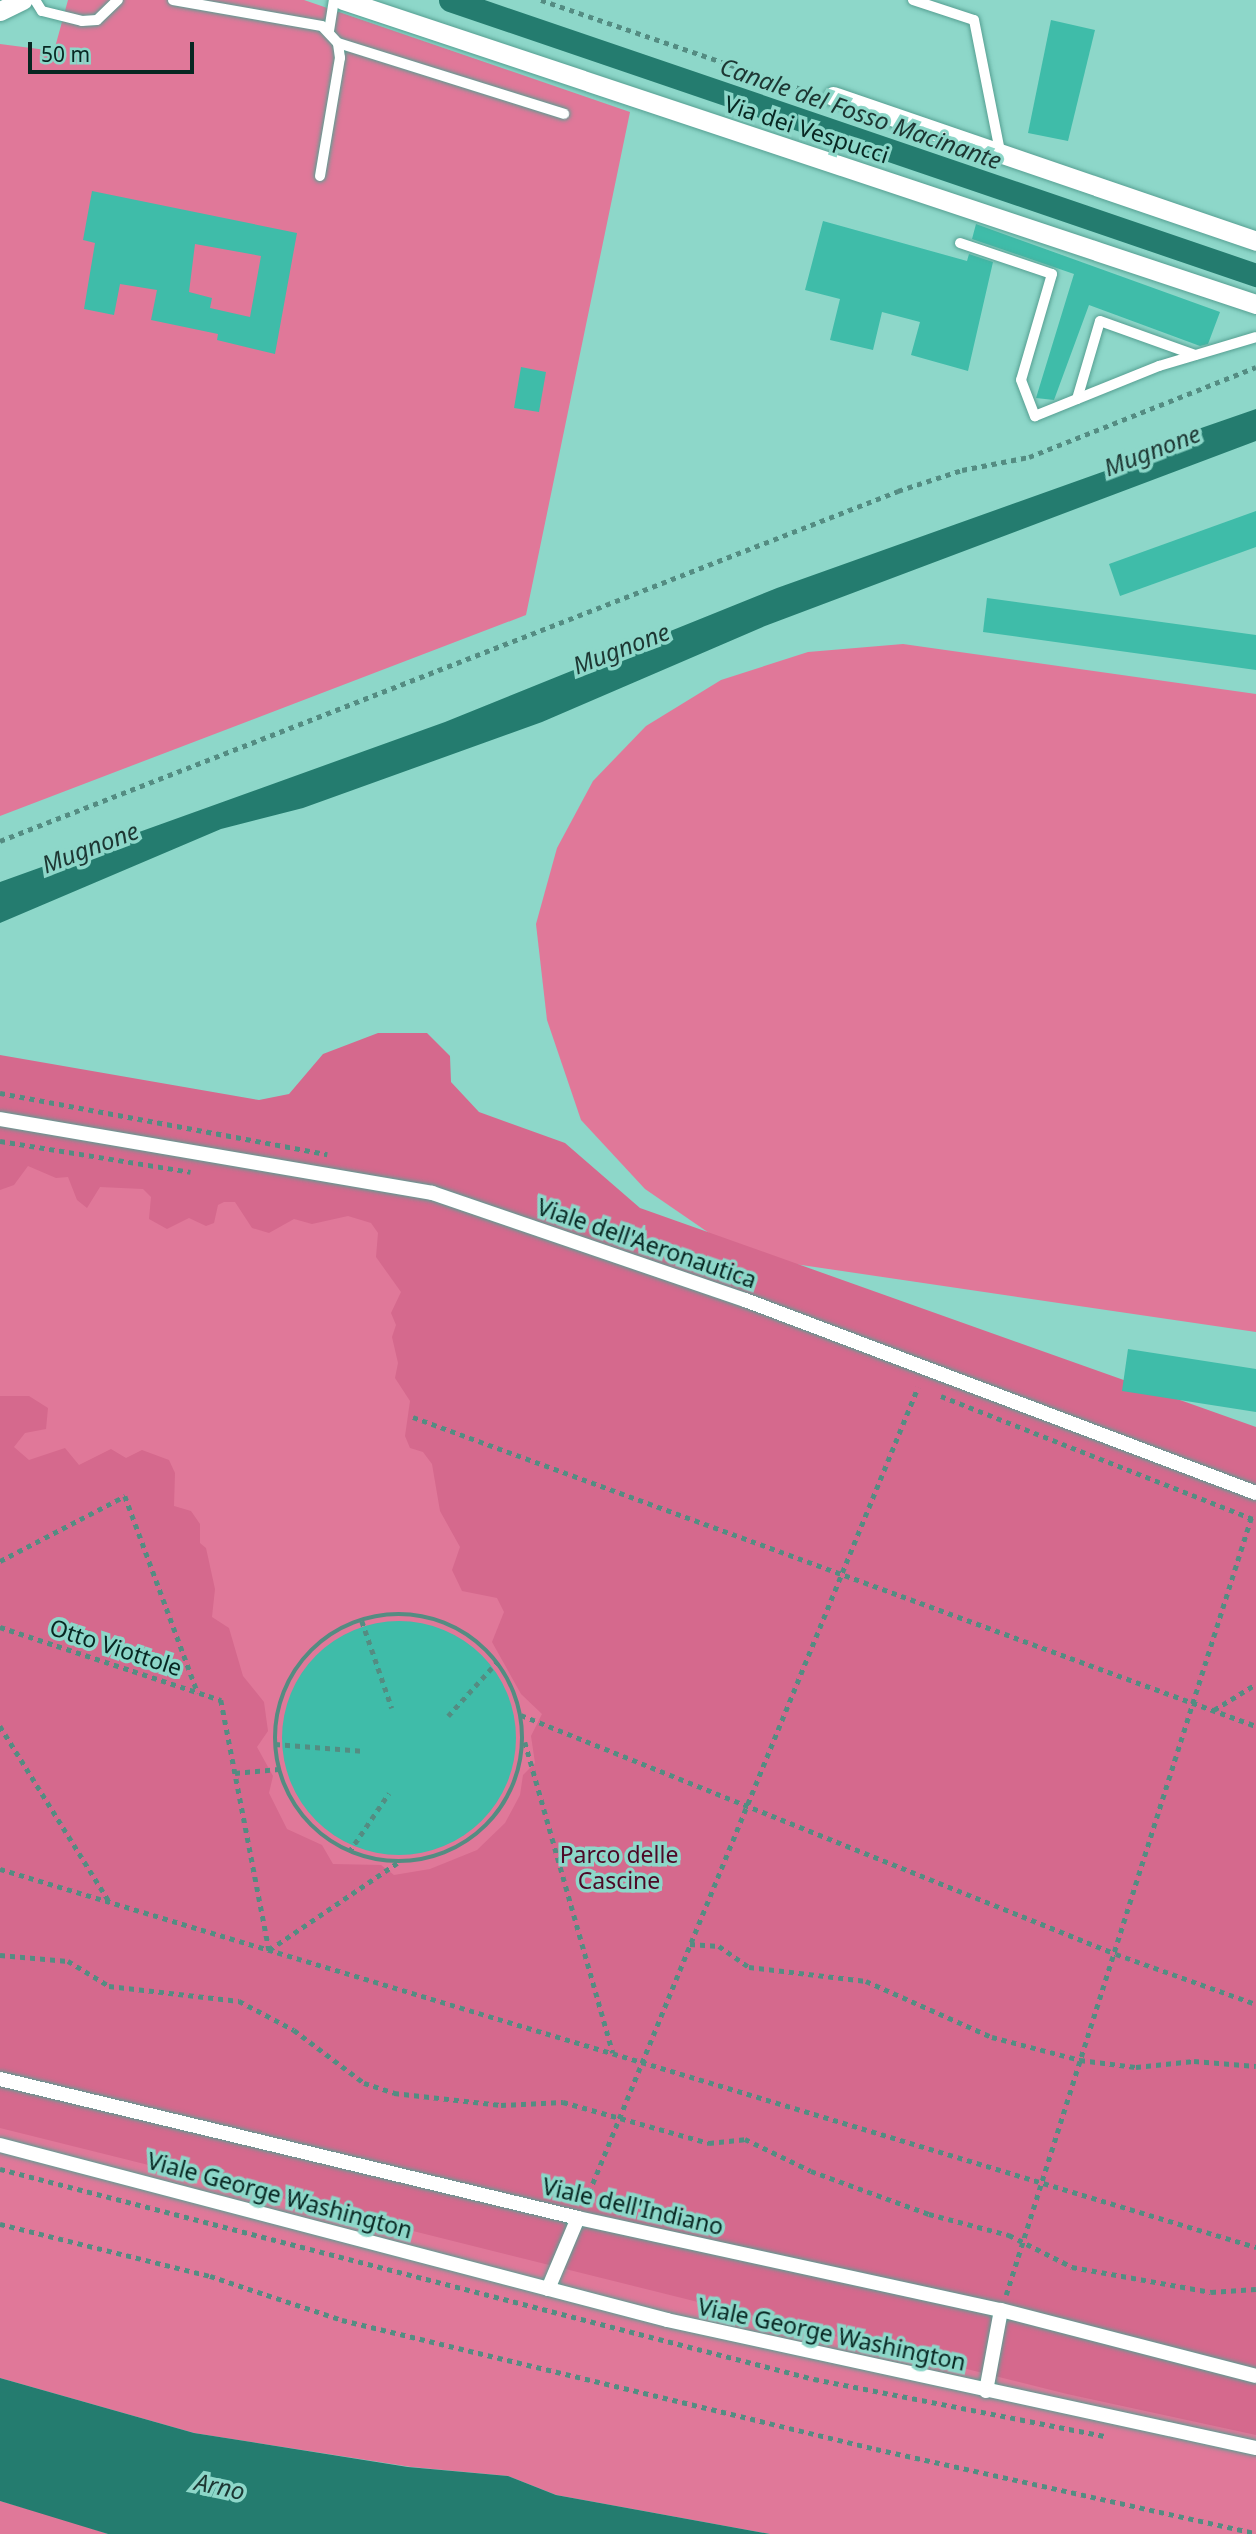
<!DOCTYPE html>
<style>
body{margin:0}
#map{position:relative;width:1256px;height:2534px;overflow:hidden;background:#8dd7c9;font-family:"Noto Sans",sans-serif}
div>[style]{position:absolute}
.green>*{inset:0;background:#e07899}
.forest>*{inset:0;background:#d5698d}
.water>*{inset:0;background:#247c6f}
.canal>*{height:23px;margin:-11.5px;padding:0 11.5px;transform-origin:11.5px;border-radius:11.5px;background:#247c6f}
.building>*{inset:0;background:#3fbca9}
.round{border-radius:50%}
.path>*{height:4.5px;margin-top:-2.25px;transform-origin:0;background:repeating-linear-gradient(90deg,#548c82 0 5px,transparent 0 10px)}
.path>.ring{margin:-2.25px;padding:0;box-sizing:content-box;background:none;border:4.5px solid #548c82;border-radius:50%}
.roads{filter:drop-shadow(0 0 2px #569f92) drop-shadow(0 0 2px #569f92)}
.service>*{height:10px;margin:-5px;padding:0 5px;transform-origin:5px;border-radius:5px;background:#fff}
.pedestrian>*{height:14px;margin:-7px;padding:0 7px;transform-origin:7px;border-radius:7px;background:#fff}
.minor>*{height:19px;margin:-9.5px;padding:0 9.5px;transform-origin:9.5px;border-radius:9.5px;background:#fff}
span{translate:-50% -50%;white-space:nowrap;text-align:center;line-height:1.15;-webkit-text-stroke:7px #8dd7c9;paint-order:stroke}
.street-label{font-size:23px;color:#072722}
.park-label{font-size:23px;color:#4d0826}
.water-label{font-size:24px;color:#1d3733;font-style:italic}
.scale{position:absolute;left:28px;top:42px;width:166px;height:32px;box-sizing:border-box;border:4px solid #072722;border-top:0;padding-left:9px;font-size:21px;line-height:24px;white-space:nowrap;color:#072722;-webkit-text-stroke:5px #8dd7c9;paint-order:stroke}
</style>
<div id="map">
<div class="green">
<div style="clip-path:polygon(68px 0,304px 0,630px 112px,526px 615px,0 816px,0 44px,54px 51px)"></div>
<div style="clip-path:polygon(903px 644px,1256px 694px,1256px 1332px,781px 1262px,712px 1235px,645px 1189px,581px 1120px,547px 1020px,536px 924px,557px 848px,593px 781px,646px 726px,721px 680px,808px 652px)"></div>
<div style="clip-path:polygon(0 1081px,1256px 1435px,1256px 2534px,770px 2534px,556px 2495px,508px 2476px,411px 2467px,194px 2433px,0 2378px)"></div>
<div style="clip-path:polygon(0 2501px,66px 2520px,108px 2534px,0 2534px)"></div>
</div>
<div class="forest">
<div style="clip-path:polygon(378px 1033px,427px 1033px,450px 1056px,451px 1082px,479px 1112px,565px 1143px,640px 1208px,1256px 1427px,1256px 2435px,1067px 2394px,0 2128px,0 1396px,29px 1396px,48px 1408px,46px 1429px,25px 1433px,14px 1447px,29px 1460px,65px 1448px,79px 1465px,111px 1449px,126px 1458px,142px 1450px,169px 1460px,175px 1473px,174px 1506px,191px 1511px,200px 1524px,200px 1543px,206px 1548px,215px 1589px,212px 1617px,229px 1628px,243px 1676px,264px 1702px,268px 1731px,257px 1747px,273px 1776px,269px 1793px,287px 1829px,322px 1845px,333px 1864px,381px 1865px,394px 1875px,430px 1869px,477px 1850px,505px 1823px,520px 1795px,523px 1775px,535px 1763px,531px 1736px,542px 1714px,521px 1694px,492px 1642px,504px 1612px,497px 1598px,462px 1591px,452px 1570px,460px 1547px,440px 1511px,432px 1464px,423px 1452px,410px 1448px,405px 1436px,410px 1401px,395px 1378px,398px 1363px,392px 1337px,396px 1325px,391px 1313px,401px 1292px,376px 1257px,378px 1233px,371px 1223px,348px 1216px,312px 1224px,294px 1219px,269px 1233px,252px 1228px,235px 1202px,224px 1202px,218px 1205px,214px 1223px,206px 1226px,189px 1218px,167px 1229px,149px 1219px,151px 1197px,143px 1189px,100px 1187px,87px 1208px,77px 1200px,68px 1177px,56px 1178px,28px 1166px,14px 1185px,0 1190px,0 1055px,259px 1100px,289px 1094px,323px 1054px)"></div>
</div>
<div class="water">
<div style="clip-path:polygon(1256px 409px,1256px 441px,765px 626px,542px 722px,303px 808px,221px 829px,0 923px,0 882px,445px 722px,777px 588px,1105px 471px,1181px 435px)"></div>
<div style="clip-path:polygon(0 2378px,194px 2433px,408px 2467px,508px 2476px,556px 2495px,770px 2534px,108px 2534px,0 2501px)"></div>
</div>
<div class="canal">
<div style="left:450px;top:0;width:852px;rotate:18.84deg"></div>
</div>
<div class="building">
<div style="clip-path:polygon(1051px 20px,1095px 30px,1068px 141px,1028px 133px)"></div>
<div style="clip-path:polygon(evenodd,92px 191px,297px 233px,275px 354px,217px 340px,218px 334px,151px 320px,157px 290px,120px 284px,114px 315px,84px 309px,95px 243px,83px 240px,92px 191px,195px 244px,261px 256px,250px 317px,210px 308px,212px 298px,189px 292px,195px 244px)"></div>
<div style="clip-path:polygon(823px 221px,967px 261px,969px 254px,993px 262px,968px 371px,911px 355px,920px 322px,882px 312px,873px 350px,830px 340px,840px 299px,805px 290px)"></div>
<div style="clip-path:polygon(976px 224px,1220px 312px,1208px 344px,1200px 346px,1089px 305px,1054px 400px,1036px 398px,1074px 274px,972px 239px)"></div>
<div style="clip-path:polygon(521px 367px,546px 372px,539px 412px,514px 408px)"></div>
<div style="clip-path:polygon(1256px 511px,1256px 547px,1120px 596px,1109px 564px)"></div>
<div style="clip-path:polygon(987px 598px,1256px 635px,1256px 670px,983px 632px)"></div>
<div style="clip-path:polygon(1128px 1349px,1256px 1369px,1256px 1412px,1122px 1391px)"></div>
<div class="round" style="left:282px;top:1621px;width:234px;height:234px"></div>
</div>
<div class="path">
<div style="left:541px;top:0;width:290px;rotate:18.9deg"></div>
<div style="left:0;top:841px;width:964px;rotate:-21.29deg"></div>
<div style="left:898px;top:491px;width:67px;rotate:-18.2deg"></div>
<div style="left:962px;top:470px;width:68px;rotate:-11deg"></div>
<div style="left:1029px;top:457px;width:244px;rotate:-21.6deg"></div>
<div style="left:0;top:1093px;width:333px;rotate:10.6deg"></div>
<div style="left:0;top:1141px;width:193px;rotate:9.2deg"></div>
<div style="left:941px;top:1396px;width:339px;rotate:21.5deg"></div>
<div style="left:413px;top:1417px;width:898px;rotate:20.13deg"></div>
<div style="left:0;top:1561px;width:141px;rotate:-27.5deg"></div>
<div style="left:125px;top:1496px;width:210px;rotate:69.7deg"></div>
<div class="ring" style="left:275px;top:1614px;width:243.5px;height:243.5px"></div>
<div style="left:362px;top:1621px;width:92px;rotate:71deg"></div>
<div style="left:0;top:1627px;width:233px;rotate:18.3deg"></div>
<div style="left:221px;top:1700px;width:255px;rotate:79.1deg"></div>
<div style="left:269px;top:1950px;width:155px;rotate:-34.2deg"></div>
<div style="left:1214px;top:1710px;width:49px;rotate:-31.8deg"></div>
<div style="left:521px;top:1715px;width:641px;rotate:21.88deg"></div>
<div style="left:1116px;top:1954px;width:149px;rotate:19.7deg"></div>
<div style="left:448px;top:1716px;width:73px;rotate:-47.8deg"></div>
<div style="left:0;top:1726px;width:208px;rotate:58.1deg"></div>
<div style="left:525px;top:1742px;width:323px;rotate:74.2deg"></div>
<div style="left:275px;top:1744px;width:90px;rotate:4.4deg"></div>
<div style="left:235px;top:1773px;width:44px;rotate:-5.2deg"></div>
<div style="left:349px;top:1852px;width:71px;rotate:-55.9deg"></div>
<div style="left:0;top:1869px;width:1312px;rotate:16.75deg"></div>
<div style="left:690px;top:1944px;width:29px;rotate:4deg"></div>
<div style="left:719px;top:1946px;width:37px;rotate:35deg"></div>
<div style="left:749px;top:1967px;width:118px;rotate:6.8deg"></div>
<div style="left:866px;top:1981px;width:138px;rotate:24deg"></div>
<div style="left:992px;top:2037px;width:91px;rotate:14.6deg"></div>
<div style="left:1080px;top:2060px;width:56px;rotate:7.1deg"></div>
<div style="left:1136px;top:2067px;width:58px;rotate:-5.9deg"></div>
<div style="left:1194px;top:2061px;width:62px;rotate:4.6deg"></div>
<div style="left:0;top:1955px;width:68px;rotate:5deg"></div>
<div style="left:68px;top:1961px;width:48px;rotate:31.4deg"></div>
<div style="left:109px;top:1986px;width:131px;rotate:6.6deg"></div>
<div style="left:239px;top:2001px;width:62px;rotate:27.8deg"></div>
<div style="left:294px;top:2030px;width:88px;rotate:37.1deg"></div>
<div style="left:364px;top:2083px;width:32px;rotate:18deg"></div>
<div style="left:394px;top:2093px;width:108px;rotate:6.4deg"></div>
<div style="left:501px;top:2105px;width:62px;rotate:-2.8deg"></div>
<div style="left:563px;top:2102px;width:152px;rotate:15.7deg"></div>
<div style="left:709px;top:2143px;width:36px;rotate:-6deg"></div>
<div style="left:745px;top:2139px;width:73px;rotate:25.9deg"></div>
<div style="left:811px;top:2171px;width:126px;rotate:20deg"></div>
<div style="left:929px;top:2214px;width:83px;rotate:14.7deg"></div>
<div style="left:1009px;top:2235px;width:71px;rotate:26.9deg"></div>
<div style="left:1072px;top:2267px;width:141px;rotate:10.2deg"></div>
<div style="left:1211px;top:2292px;width:45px;rotate:-3.8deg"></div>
<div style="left:0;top:2169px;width:841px;rotate:14.47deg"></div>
<div style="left:814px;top:2379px;width:296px;rotate:11.1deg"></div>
<div style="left:585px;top:2202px;width:880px;rotate:-67.78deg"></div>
<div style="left:0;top:2224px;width:216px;rotate:13.9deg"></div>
<div style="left:210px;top:2276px;width:139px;rotate:18.4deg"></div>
<div style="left:342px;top:2320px;width:549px;rotate:13.58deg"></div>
<div style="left:876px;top:2449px;width:389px;rotate:12.5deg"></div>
<div style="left:1006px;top:2295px;width:815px;rotate:-72.5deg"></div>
</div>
<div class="roads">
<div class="service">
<div style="left:35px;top:0;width:13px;rotate:58deg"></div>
<div style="left:42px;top:11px;width:41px;rotate:14deg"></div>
<div style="left:82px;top:21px;width:15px;rotate:-4deg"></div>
<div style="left:97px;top:20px;width:29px;rotate:-44deg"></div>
<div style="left:173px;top:0;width:151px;rotate:9.9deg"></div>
<div style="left:322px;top:26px;width:23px;rotate:47deg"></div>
<div style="left:338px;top:43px;width:237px;rotate:17.4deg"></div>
<div style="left:913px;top:0;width:64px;rotate:18.2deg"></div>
<div style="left:974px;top:20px;width:134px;rotate:78.8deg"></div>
<div style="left:329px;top:31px;width:31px;rotate:-81deg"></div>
<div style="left:320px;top:176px;width:120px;rotate:-80.4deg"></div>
<div style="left:340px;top:58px;width:15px;rotate:-98deg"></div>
<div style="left:960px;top:243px;width:97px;rotate:18.6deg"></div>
<div style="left:1052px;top:274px;width:110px;rotate:106.3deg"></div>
<div style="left:1021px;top:380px;width:39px;rotate:69deg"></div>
<div style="left:1035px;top:416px;width:134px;rotate:-22deg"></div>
<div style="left:1159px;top:366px;width:101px;rotate:-16.6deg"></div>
<div style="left:1077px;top:399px;width:81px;rotate:-73.6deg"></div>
<div style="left:1100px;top:321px;width:101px;rotate:19.7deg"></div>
</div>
<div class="pedestrian">
<div style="left:0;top:1119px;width:438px;rotate:9.7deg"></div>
<div style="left:432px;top:1193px;width:331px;rotate:18.9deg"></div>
<div style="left:745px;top:1300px;width:546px;rotate:20.69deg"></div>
<div style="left:0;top:2079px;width:594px;rotate:13.52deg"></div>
<div style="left:578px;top:2218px;width:433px;rotate:12.3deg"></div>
<div style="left:1001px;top:2310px;width:263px;rotate:14.5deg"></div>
<div style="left:0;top:2145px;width:690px;rotate:14.7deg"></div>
<div style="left:667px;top:2320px;width:603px;rotate:12.26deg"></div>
<div style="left:548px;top:2289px;width:77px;rotate:-67.1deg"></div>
<div style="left:986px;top:2391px;width:82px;rotate:-79.5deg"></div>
</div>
<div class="minor">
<div style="left:343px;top:0;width:962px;rotate:18.42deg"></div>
<div style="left:0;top:11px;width:25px;rotate:-26deg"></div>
<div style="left:833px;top:96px;width:447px;rotate:18.9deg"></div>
</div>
</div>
<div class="street-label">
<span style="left:807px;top:129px;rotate:18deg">Via dei Vespucci</span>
<span style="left:647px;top:1243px;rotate:19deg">Viale dell'Aeronautica</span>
<span style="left:116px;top:1647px;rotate:18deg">Otto Viottole</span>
<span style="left:280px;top:2195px;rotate:15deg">Viale George Washington</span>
<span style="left:633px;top:2206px;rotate:13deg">Viale dell'Indiano</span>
<span style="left:832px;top:2334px;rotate:12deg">Viale George Washington</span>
</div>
<div class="park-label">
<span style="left:619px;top:1867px">Parco delle<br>Cascine</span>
</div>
<div class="water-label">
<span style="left:861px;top:113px;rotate:19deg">Canale del Fosso Macinante</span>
<span style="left:1152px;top:450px;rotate:-21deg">Mugnone</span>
<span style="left:621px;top:648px;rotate:-21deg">Mugnone</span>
<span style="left:90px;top:847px;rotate:-21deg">Mugnone</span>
<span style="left:220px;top:2486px;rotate:12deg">Arno</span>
</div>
<div class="scale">50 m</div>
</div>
